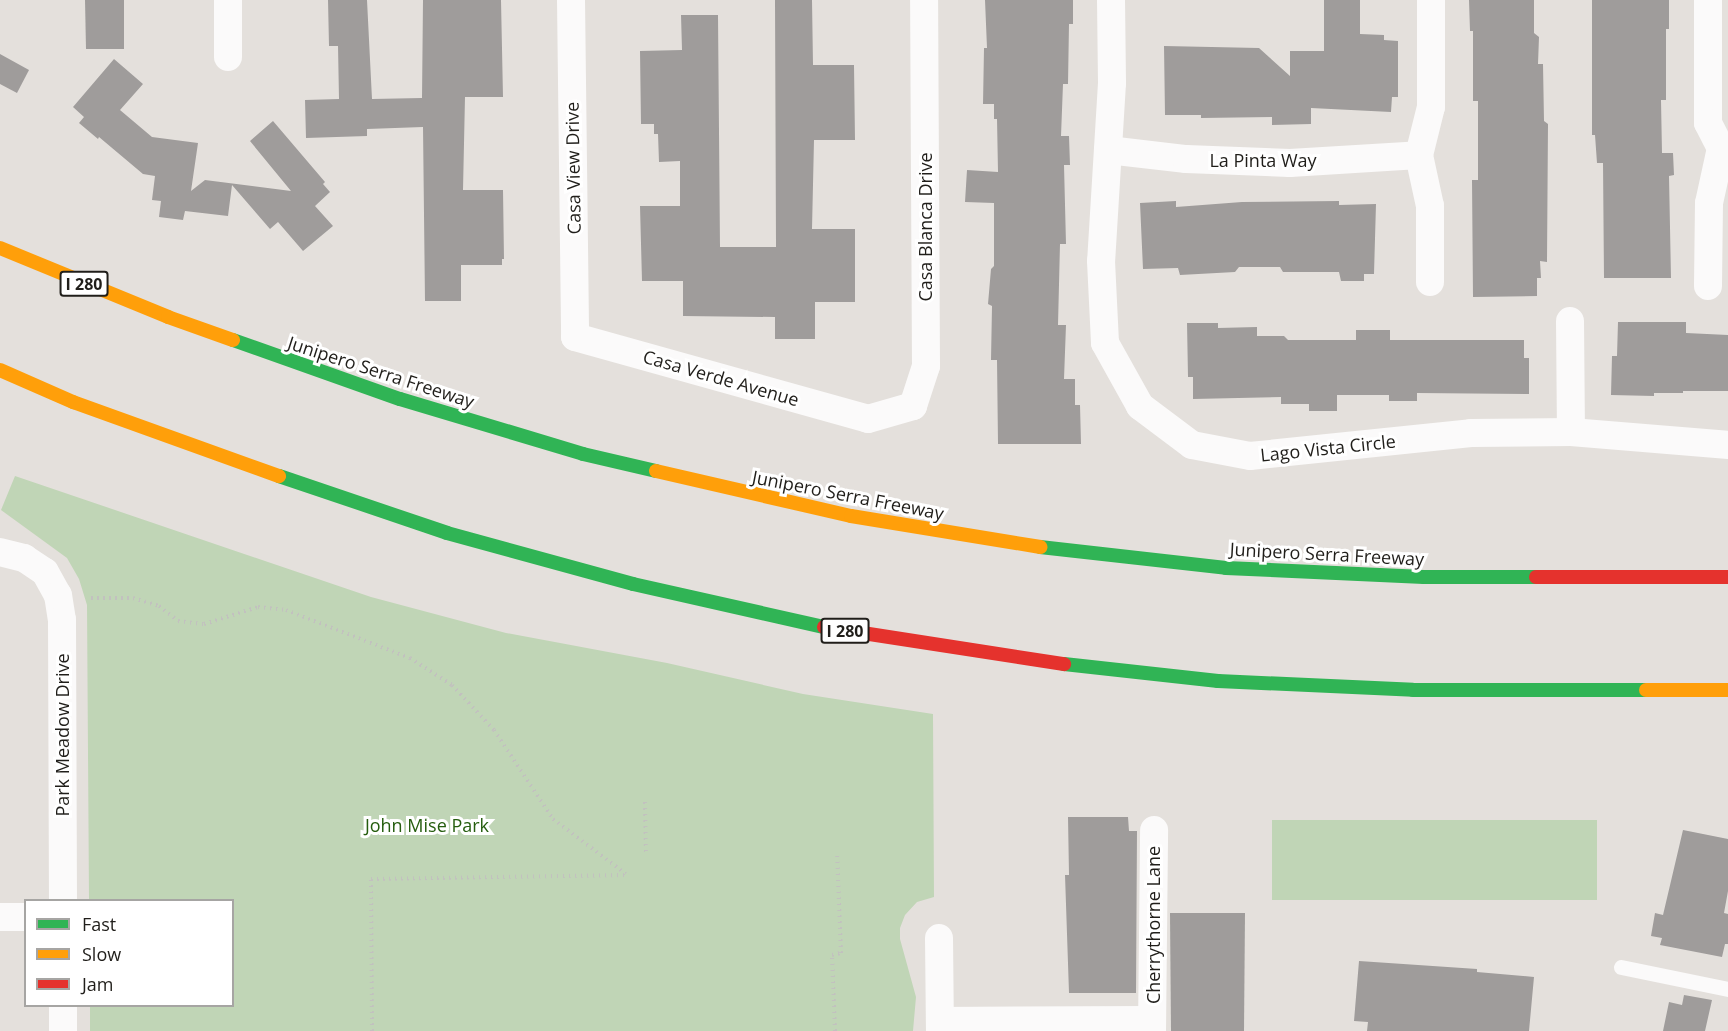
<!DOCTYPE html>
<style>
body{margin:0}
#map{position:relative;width:1728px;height:1031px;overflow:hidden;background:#e4e0dc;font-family:"Open Sans",sans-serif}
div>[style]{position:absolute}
.green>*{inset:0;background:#c0d5b6}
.building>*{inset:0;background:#9f9c9b}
.path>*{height:4px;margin-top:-2px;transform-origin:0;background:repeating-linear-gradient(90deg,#c2c1bf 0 1.5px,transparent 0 6px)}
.lane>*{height:15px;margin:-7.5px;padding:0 7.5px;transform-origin:7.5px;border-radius:7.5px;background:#fbfafa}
.street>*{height:28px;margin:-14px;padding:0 14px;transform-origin:14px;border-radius:14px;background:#fbfafa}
.fast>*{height:14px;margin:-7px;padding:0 7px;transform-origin:7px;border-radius:7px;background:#30b455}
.slow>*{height:14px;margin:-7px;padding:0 7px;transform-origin:7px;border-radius:7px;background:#ff9f0a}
.jam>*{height:14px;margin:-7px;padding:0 7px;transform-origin:7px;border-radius:7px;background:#e5322d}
span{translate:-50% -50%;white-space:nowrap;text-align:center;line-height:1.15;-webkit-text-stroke:6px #fff;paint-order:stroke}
.shield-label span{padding:2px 4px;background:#fff;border:2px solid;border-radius:4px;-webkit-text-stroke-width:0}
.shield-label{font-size:16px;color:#201e1a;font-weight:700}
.street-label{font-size:18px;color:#201e1a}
.park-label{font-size:18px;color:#255d0e}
.legend{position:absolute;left:24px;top:899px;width:210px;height:108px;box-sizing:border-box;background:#fff;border:2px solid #a6a5a3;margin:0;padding:8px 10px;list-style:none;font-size:18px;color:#201e1a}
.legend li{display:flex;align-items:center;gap:12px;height:30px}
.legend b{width:30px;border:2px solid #a6a5a3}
</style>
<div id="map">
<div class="green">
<div style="clip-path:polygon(15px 476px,371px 597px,506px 633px,667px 663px,803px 694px,933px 714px,934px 897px,917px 902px,905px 915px,900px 928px,900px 939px,916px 997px,913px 1031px,90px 1031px,90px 1006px,232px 1006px,232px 900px,89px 900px,87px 605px,79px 579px,67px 558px,1px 510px)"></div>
<div style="clip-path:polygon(1272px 820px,1597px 820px,1597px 900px,1272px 900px)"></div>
</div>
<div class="building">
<div style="clip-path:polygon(85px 0,124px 0,124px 49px,86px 49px)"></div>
<div style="clip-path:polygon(328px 0,367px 0,372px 99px,422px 98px,423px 0,501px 0,503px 97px,465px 97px,463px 190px,503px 190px,504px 259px,502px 259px,502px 265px,461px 265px,461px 301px,425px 301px,423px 127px,367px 129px,367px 136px,306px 138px,305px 100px,339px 99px,338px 46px,329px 46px)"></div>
<div style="clip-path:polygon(775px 0,812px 0,813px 65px,854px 65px,855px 140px,814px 140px,812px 229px,855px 229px,855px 302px,815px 302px,815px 339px,775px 339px,775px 317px,683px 316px,683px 281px,642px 281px,640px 206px,680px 206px,680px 161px,659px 162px,658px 134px,654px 134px,654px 124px,641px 124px,640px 51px,682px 50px,681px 15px,718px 15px,720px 247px,776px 247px)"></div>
<div style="clip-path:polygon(985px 0,1073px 0,1073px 24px,1069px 24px,1068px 84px,1063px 84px,1061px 136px,1069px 136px,1070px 165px,1064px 165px,1066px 244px,1060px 244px,1058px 325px,1066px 325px,1064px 379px,1075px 379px,1075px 405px,1080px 405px,1081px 444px,998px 444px,997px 360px,991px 360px,992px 306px,988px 304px,991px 269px,994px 266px,994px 203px,965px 202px,967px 170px,998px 172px,997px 119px,994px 119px,994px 104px,983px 104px,984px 48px,987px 48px)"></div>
<div style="clip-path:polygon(1324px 0,1360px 0,1360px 34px,1384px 35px,1384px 40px,1398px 41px,1398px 97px,1392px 97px,1391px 112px,1311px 108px,1311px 124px,1272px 125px,1272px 117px,1201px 118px,1201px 115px,1165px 115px,1164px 46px,1259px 48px,1290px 76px,1290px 51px,1324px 51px)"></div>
<div style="clip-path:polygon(1469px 0,1534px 0,1534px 33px,1539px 37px,1538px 64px,1543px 64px,1544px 121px,1548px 124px,1547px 262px,1540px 261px,1541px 278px,1537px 278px,1537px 296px,1473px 297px,1472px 180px,1478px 180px,1478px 101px,1473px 101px,1473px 31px,1470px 31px)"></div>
<div style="clip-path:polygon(1592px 0,1669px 0,1669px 29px,1666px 29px,1666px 100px,1661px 100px,1662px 153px,1673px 153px,1674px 175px,1669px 176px,1671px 278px,1604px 278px,1603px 163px,1597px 163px,1595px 135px,1592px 135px)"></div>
<div style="clip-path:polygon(0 54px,29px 70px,17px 93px,0 84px)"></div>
<div style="clip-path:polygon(114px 59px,143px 84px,120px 110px,152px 137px,198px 143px,191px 191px,205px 180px,291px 191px,250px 141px,273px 121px,325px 182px,323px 184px,330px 192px,315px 206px,333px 226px,303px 251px,278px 222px,270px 229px,232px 185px,228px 216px,185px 211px,183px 220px,159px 217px,161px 201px,152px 200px,155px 176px,143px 174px,99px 137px,98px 139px,79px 123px,84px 117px,73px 107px)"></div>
<div style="clip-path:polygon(1176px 201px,1176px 207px,1242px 202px,1339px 201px,1339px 205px,1376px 204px,1374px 274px,1364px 274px,1364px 281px,1341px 281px,1339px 272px,1283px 272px,1280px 267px,1239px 267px,1235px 272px,1180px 275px,1178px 268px,1143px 269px,1140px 203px)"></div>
<div style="clip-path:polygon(1618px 322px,1686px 322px,1686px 333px,1728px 335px,1728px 391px,1683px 391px,1683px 393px,1654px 393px,1654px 396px,1611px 395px,1612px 356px,1617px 356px)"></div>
<div style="clip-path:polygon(1187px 323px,1218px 323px,1218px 328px,1257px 327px,1257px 336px,1284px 336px,1288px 340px,1356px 340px,1356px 330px,1390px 330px,1390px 340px,1524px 340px,1524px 358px,1529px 358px,1529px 394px,1417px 393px,1417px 401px,1389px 401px,1389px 395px,1337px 395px,1337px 411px,1309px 411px,1309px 404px,1281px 404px,1281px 397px,1193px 399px,1193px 377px,1188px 377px)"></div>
<div style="clip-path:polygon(1068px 817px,1128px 817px,1129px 831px,1137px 831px,1136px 993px,1069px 993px,1065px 875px,1069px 875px)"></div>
<div style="clip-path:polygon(1683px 830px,1728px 839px,1728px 891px,1724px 913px,1728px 914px,1728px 944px,1725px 944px,1722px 957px,1660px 945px,1662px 938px,1651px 936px,1655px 913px,1663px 915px)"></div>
<div style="clip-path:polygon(1170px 913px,1245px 913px,1244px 1031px,1171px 1031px)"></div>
<div style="clip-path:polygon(1359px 961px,1477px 969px,1477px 972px,1534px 977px,1529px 1031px,1367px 1031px,1368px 1022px,1354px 1021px)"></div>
<div style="clip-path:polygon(1684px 995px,1712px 1000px,1705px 1031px,1663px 1031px,1669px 1002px,1682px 1005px)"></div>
</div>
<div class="path">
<div style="left:91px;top:598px;width:42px"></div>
<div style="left:133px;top:598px;width:27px;rotate:17deg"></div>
<div style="left:159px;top:606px;width:24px;rotate:38deg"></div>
<div style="left:178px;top:621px;width:26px;rotate:7deg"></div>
<div style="left:204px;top:624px;width:57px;rotate:-17.5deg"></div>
<div style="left:258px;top:607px;width:28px;rotate:6deg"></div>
<div style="left:286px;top:610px;width:133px;rotate:21.2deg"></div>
<div style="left:410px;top:658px;width:50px;rotate:32.7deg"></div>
<div style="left:452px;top:685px;width:62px;rotate:47deg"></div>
<div style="left:494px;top:730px;width:107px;rotate:56.5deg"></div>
<div style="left:553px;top:819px;width:91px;rotate:37deg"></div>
<div style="left:645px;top:802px;width:51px;rotate:88.9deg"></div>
<div style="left:372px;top:1031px;width:152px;rotate:-90.4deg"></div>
<div style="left:371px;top:879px;width:255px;rotate:-0.9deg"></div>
<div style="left:835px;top:1031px;width:76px;rotate:-92.3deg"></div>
<div style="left:832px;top:955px;width:9px;rotate:-13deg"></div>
<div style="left:841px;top:953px;width:100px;rotate:-92.3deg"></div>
</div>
<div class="lane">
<div style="left:1621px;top:967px;width:109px;rotate:11.6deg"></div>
</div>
<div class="street">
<div style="left:228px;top:0;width:57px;rotate:90deg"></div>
<div style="left:571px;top:0;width:337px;rotate:89.3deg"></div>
<div style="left:575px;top:337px;width:304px;rotate:15.6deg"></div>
<div style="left:868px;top:419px;width:47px;rotate:-16.1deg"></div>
<div style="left:913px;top:406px;width:42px;rotate:-72deg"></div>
<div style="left:926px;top:366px;width:366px;rotate:-90.3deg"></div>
<div style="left:1111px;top:0;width:83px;rotate:89.3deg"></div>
<div style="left:1112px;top:83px;width:178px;rotate:93.5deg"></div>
<div style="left:1101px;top:261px;width:82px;rotate:87.2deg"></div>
<div style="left:1105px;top:343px;width:72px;rotate:60.9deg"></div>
<div style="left:1140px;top:406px;width:65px;rotate:36.9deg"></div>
<div style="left:1192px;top:445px;width:59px;rotate:10.7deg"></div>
<div style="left:1250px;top:456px;width:222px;rotate:-5.9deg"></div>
<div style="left:1471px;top:433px;width:100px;rotate:-0.6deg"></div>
<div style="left:1571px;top:432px;width:158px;rotate:4.7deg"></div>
<div style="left:1708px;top:0;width:123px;rotate:90deg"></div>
<div style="left:1708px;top:123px;width:28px;rotate:63deg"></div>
<div style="left:1721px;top:148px;width:56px;rotate:102.3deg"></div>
<div style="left:1709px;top:203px;width:83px;rotate:90.7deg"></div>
<div style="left:1108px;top:150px;width:79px;rotate:6.6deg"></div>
<div style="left:1186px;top:159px;width:104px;rotate:2.2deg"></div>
<div style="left:1290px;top:163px;width:129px;rotate:-3.5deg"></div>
<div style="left:1430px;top:282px;width:76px;rotate:-90deg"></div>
<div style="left:1430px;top:206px;width:52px;rotate:-102.2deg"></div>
<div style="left:1419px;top:155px;width:49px;rotate:-76deg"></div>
<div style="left:1431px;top:107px;width:107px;rotate:-90deg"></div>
<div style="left:1570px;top:321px;width:111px;rotate:89.5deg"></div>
<div style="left:0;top:552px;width:25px;rotate:14deg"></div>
<div style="left:24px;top:558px;width:25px;rotate:34deg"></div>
<div style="left:45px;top:572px;width:26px;rotate:61deg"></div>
<div style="left:58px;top:595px;width:25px;rotate:81deg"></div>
<div style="left:62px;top:620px;width:280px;rotate:89.8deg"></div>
<div style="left:0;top:917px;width:26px"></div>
<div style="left:939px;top:938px;width:93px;rotate:89.4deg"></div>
<div style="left:63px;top:1006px;width:25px;rotate:90deg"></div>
<div style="left:940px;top:1021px;width:212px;rotate:-0.3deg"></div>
<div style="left:1152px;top:1031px;width:201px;rotate:-89.4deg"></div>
</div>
<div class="fast">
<div style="left:233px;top:340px;width:177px;rotate:19.5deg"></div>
<div style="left:400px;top:399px;width:191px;rotate:16.7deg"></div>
<div style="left:583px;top:454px;width:75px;rotate:13.1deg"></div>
<div style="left:279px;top:476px;width:177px;rotate:18.7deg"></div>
<div style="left:447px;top:533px;width:193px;rotate:15.3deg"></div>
<div style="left:633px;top:584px;width:196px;rotate:12.7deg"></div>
<div style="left:1040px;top:547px;width:187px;rotate:6.4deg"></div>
<div style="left:1226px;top:568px;width:198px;rotate:2.6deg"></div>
<div style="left:1424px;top:577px;width:112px"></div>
<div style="left:1064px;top:664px;width:155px;rotate:6.3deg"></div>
<div style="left:1218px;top:681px;width:195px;rotate:2.6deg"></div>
<div style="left:1413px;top:690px;width:233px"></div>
</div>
<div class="slow">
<div style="left:0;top:248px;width:182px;rotate:22.3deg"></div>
<div style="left:168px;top:317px;width:69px;rotate:19.5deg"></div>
<div style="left:0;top:370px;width:80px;rotate:23.7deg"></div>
<div style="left:73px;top:402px;width:219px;rotate:19.8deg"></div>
<div style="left:656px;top:471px;width:200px;rotate:13deg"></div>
<div style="left:851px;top:516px;width:192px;rotate:9.3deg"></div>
<div style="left:1646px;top:690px;width:82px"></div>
</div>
<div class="jam">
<div style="left:1536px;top:577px;width:192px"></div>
<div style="left:824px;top:627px;width:243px;rotate:8.8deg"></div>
</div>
<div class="shield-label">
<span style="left:84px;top:284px">I 280</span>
<span style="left:845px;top:631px">I 280</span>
</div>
<div class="street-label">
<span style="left:1263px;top:160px">La Pinta Way</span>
<span style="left:573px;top:168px;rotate:-91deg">Casa View Drive</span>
<span style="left:925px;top:227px;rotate:-90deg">Casa Blanca Drive</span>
<span style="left:381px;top:372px;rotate:18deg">Junipero Serra Freeway</span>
<span style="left:721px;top:378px;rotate:16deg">Casa Verde Avenue</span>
<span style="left:1328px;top:448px;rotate:-6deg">Lago Vista Circle</span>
<span style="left:848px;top:495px;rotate:11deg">Junipero Serra Freeway</span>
<span style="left:1327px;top:554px;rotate:3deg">Junipero Serra Freeway</span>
<span style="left:62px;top:735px;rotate:-90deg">Park Meadow Drive</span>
<span style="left:1153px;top:925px;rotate:-90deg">Cherrythorne Lane</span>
</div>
<div class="park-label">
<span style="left:427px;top:825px">John Mise Park</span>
</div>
<ul class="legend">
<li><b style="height:8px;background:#30b455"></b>Fast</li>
<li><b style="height:8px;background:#ff9f0a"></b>Slow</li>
<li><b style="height:8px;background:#e5322d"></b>Jam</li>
</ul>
</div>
